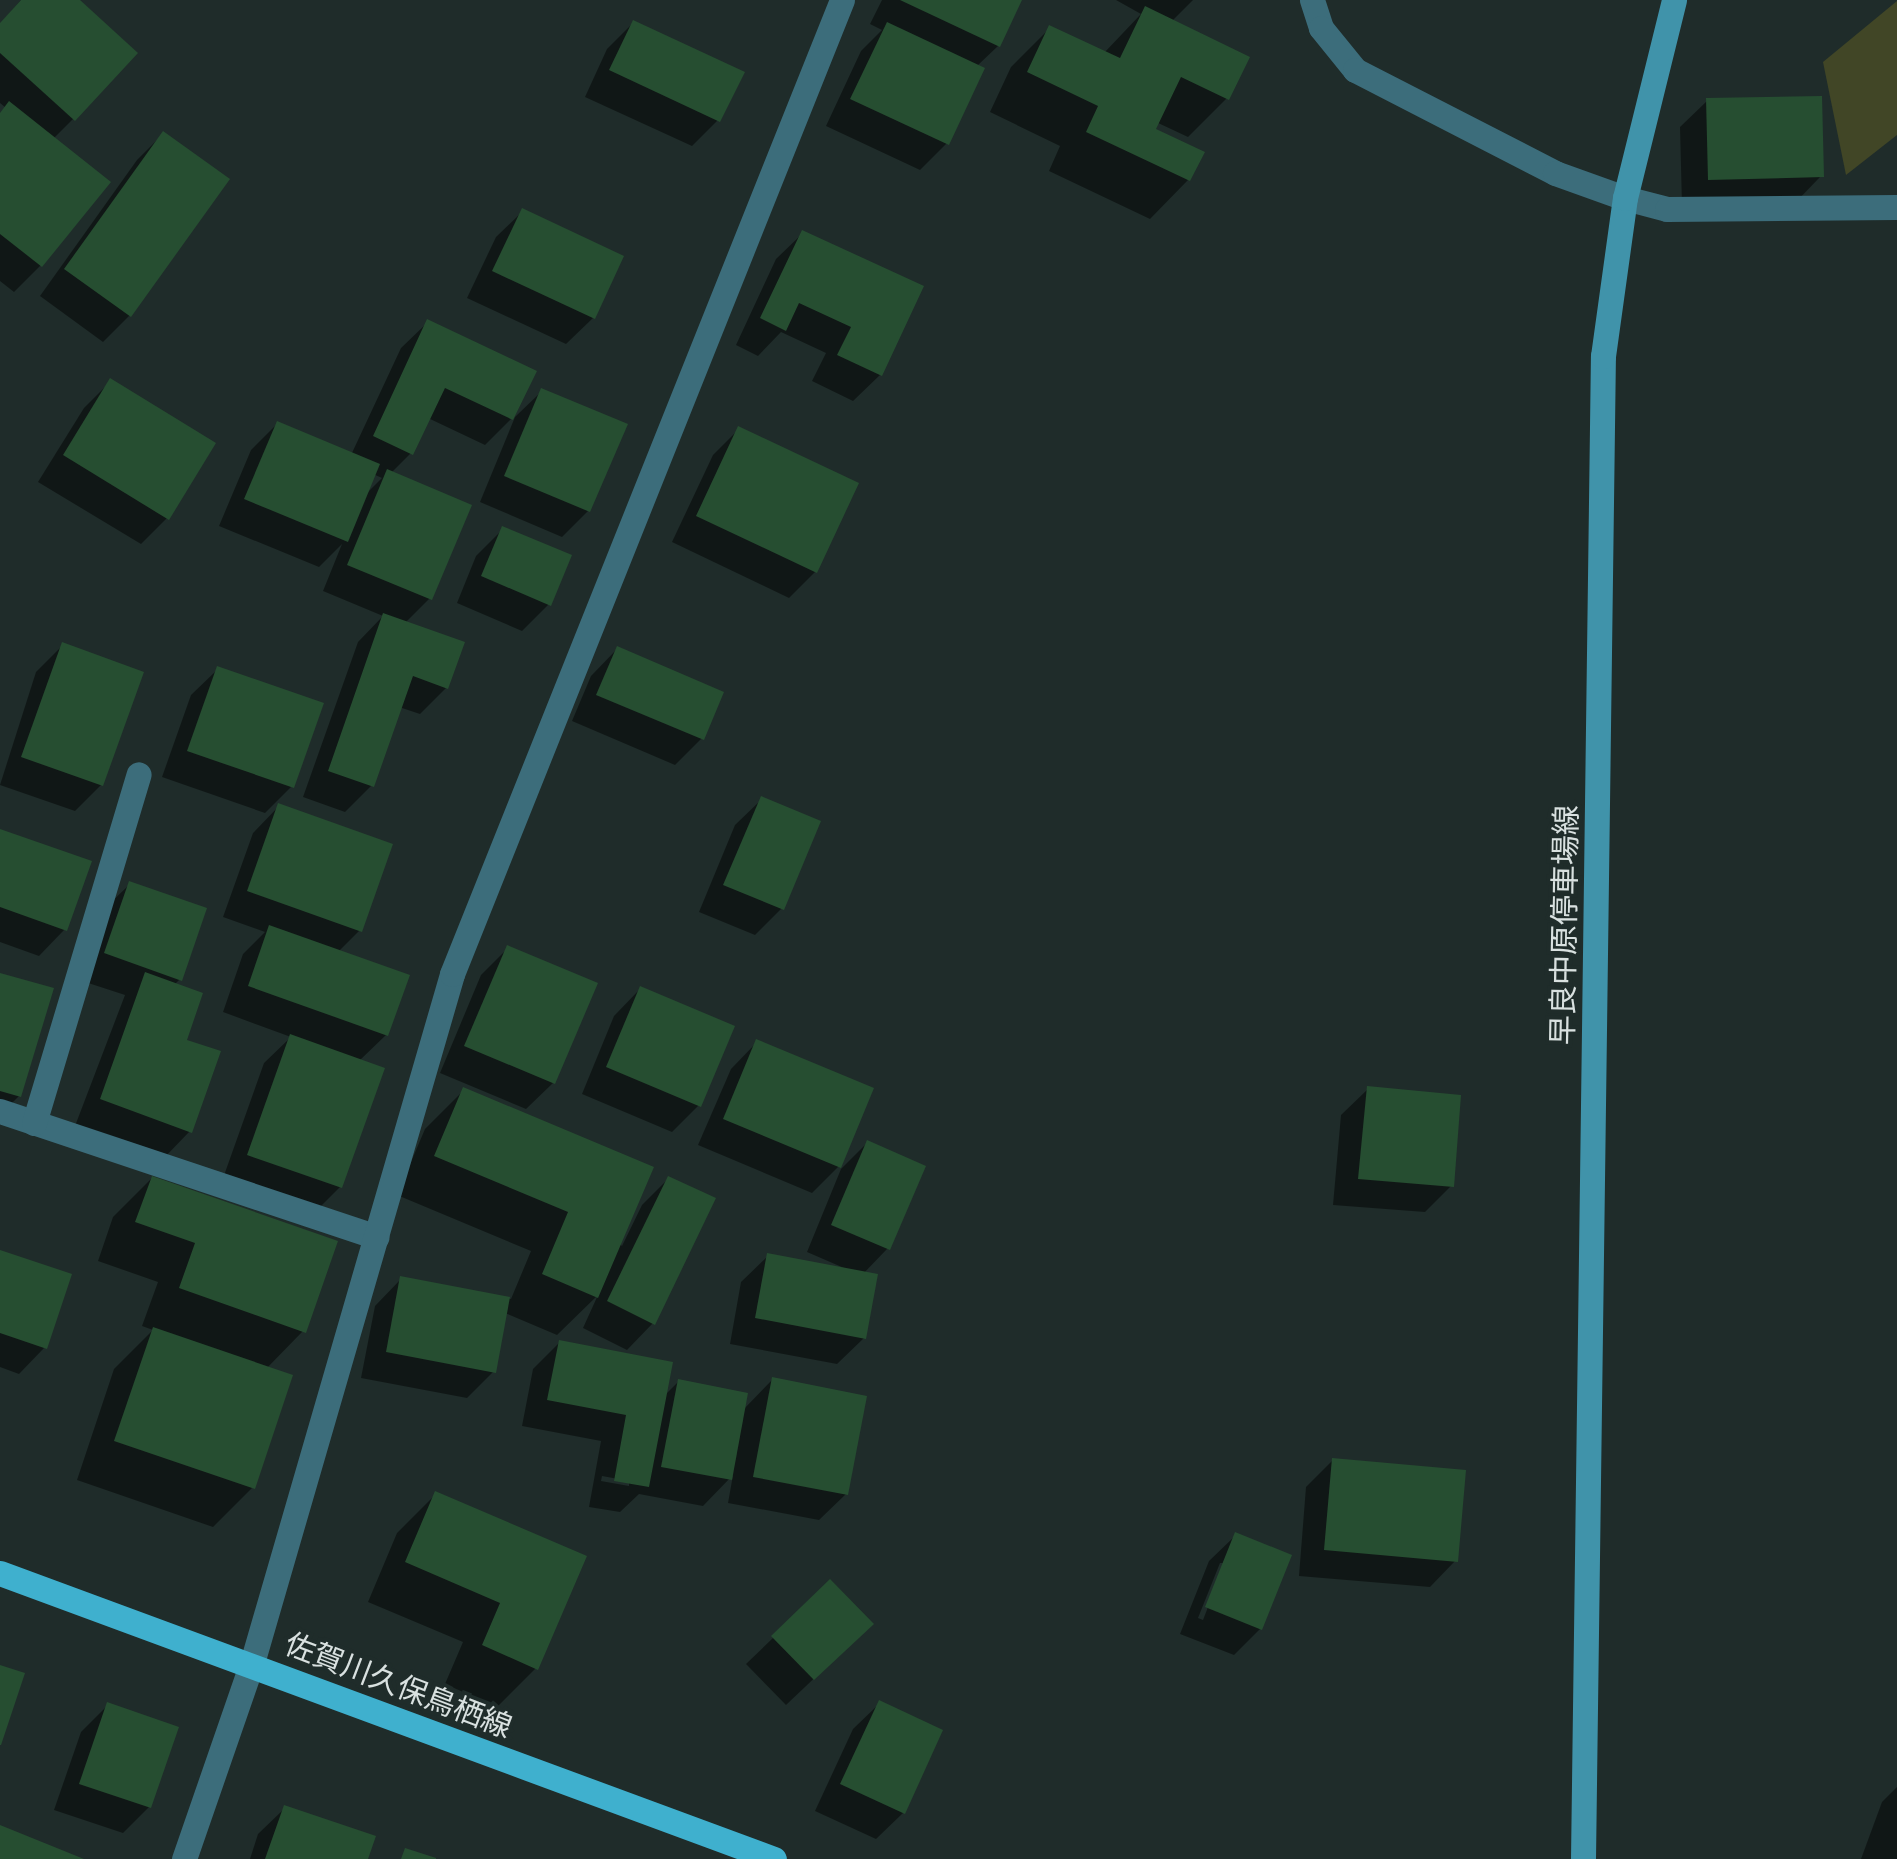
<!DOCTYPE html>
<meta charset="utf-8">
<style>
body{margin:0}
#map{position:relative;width:1897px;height:1859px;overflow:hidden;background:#1f2c2a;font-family:Lato,"Noto Sans JP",sans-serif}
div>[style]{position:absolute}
.green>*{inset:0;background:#414626}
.shadow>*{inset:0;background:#0007}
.building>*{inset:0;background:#264e31}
.street>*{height:25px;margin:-12.5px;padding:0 12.5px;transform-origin:12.5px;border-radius:12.5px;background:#3c6d7b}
.secondary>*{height:25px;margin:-12.5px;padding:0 12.5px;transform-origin:12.5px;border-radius:12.5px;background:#4093aa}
.primary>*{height:25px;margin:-12.5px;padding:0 12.5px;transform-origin:12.5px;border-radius:12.5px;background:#3fb0ce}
span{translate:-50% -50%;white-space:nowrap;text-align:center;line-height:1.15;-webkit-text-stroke:8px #1f2c2a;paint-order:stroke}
.street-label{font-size:30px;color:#d9e1e0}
</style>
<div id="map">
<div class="green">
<div style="clip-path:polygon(1897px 1px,1897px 135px,1846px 175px,1823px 62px)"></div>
</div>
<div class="shadow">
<div style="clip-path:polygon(21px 0,76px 0,73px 119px,53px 139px,40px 266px,14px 292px,0 281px,0 114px,6px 108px,0 103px,0 24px)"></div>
<div style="clip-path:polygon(882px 0,1019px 0,998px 46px,977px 66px,947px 143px,920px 170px,826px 126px,861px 51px,882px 30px,870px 24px)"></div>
<div style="clip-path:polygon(1116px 0,1193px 0,1171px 22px,1227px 98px,1188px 137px,1156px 122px,1153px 130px,1188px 180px,1150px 219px,1049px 171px,1060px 146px,990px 112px,1011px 67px,1050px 28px,1104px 53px,1141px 14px)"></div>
<div style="clip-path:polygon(633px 23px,718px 120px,692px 146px,585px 97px,607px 49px)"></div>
<div style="clip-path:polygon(1707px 101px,1821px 176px,1795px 203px,1682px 206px,1680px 127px)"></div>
<div style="clip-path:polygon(163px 134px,129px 316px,103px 342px,40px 296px,137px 160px)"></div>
<div style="clip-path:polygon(523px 211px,593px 318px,566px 344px,467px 298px,496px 237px)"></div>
<div style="clip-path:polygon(803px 233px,880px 375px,853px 401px,812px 381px,826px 353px,781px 332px,758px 356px,736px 345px,776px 259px)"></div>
<div style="clip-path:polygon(evenodd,428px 322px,511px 419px,485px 445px,428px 418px,411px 453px,391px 473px,430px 598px,405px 623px,446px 688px,420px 714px,399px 707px,372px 785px,345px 812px,303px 797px,358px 642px,383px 616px,323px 591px,342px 544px,319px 567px,219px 526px,251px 450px,277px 424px,351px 455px,401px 348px,428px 322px,373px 474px,382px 478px,365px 495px,373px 474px)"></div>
<div style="clip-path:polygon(110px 382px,167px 518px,141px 544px,38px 482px,84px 408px)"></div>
<div style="clip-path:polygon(542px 391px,588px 511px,562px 537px,480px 502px,515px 417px)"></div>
<div style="clip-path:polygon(739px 429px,815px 572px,789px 598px,672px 542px,713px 455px)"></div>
<div style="clip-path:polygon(503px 529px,549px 604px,522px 631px,457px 603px,476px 556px)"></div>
<div style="clip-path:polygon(63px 645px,101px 785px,75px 811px,0 785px,36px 672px)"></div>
<div style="clip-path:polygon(617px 649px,702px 738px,675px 765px,572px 721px,591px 676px)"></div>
<div style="clip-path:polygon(218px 669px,291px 787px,265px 813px,162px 777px,191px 695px)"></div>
<div style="clip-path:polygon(762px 799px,781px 909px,755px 935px,699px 912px,735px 825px)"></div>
<div style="clip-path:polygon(279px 806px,360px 930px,338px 952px,386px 1035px,359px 1061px,340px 1187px,314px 1213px,222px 1181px,264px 1063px,291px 1037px,223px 1012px,243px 954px,265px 932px,223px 917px,253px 833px)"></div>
<div style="clip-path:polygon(0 831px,65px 929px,39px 956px,0 942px)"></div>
<div style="clip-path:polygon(130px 884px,180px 979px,174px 985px,190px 1131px,164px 1158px,75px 1126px,125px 995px,79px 980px,103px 910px)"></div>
<div style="clip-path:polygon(508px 948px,553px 1083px,526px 1109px,440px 1073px,481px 975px)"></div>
<div style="clip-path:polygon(0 975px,19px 1096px,0 1115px)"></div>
<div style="clip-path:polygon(640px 989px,699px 1105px,672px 1132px,582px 1094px,614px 1016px)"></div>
<div style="clip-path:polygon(757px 1042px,839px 1166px,812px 1193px,698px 1145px,731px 1069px)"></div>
<div style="clip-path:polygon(1368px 1089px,1451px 1186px,1425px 1212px,1333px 1205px,1341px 1115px)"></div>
<div style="clip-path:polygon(464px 1090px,622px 1246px,642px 1205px,668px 1179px,653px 1323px,627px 1350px,583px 1328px,598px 1295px,557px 1335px,505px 1313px,493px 1372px,467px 1398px,361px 1378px,375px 1306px,401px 1279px,511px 1299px,531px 1251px,397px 1195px,425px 1129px)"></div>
<div style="clip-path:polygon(867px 1143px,922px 1167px,887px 1249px,863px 1274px,864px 1338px,837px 1364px,730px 1344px,741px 1282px,768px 1256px,844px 1268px,807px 1252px,841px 1169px)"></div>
<div style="clip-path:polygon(152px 1178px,303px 1331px,266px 1369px,252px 1488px,213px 1527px,77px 1480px,114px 1369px,153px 1330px,142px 1326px,158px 1282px,98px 1261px,113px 1217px)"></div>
<div style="clip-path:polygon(0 1252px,45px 1347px,19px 1374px,0 1367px)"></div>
<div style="clip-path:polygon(evenodd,559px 1343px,663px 1397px,678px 1382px,742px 1411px,772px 1380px,846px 1494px,819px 1520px,728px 1503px,733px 1475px,703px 1506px,639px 1494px,620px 1512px,589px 1507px,601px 1441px,522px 1426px,533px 1369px,559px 1343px,602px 1476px,629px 1481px,629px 1486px,601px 1481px,602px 1476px)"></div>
<div style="clip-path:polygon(1333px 1460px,1456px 1560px,1430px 1587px,1299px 1576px,1306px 1487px)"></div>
<div style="clip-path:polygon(436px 1494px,584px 1557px,536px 1668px,497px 1707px,445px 1684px,463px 1642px,368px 1602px,397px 1533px)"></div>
<div style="clip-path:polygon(evenodd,1236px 1535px,1260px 1629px,1234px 1655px,1180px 1634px,1209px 1561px,1236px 1535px,1220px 1563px,1225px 1563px,1203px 1620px,1198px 1618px,1220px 1563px)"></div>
<div style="clip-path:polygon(773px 1638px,844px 1650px,786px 1705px,746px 1664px)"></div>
<div style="clip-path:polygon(880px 1703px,903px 1813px,876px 1839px,815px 1811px,853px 1729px)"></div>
<div style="clip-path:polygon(108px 1705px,149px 1807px,123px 1833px,54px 1810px,81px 1732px)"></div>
<div style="clip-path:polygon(1897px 1787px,1897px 1859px,1861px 1859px,1882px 1802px)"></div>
<div style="clip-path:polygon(285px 1808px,365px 1859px,250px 1859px,258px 1834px)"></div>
</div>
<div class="building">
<div style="clip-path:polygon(21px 0,80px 0,138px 53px,75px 121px,0 53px,0 23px)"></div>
<div style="clip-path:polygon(900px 0,1022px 0,1000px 47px)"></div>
<div style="clip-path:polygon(1145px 6px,1250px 57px,1229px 100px,1181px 77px,1156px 129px,1205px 152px,1190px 181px,1086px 132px,1098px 106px,1027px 72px,1049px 25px,1120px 58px)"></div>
<div style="clip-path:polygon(633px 20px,745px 72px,720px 122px,609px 70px)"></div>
<div style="clip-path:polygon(887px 22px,985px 68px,949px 145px,850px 99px)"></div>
<div style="clip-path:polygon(1822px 96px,1824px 177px,1708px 180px,1706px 98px)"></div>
<div style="clip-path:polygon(9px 101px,111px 182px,42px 267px,0 234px,0 113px)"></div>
<div style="clip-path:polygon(163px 131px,230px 179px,131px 317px,64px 269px)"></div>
<div style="clip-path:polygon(522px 208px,624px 256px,595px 319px,492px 271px)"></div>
<div style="clip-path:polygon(802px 230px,924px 286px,882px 376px,837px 355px,851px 327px,799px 303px,786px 331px,760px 318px)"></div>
<div style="clip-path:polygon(427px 319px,537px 371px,513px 420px,445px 388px,413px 455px,373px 436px)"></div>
<div style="clip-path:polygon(110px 378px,216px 443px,169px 520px,63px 455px)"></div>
<div style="clip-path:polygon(541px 388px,628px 424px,590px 512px,504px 476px)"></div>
<div style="clip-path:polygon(277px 421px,380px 464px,348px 542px,244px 499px)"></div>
<div style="clip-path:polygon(738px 426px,859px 483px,817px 573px,696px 516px)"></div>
<div style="clip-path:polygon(387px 469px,472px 505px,432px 600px,347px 565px)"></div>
<div style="clip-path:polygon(502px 526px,572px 555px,551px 606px,481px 576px)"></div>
<div style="clip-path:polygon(383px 613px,465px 642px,448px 689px,413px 676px,374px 787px,328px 771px)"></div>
<div style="clip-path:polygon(62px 642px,144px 672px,103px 786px,21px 757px)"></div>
<div style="clip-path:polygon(617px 646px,724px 692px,704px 740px,596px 695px)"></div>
<div style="clip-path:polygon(217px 666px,324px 703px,294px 788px,187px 751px)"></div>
<div style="clip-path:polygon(761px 796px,821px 821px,784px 910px,723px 885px)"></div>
<div style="clip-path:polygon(278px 803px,393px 844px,362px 932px,247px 891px)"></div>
<div style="clip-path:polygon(0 829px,92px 861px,67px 931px,0 907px)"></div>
<div style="clip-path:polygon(129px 881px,207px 908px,182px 981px,104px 953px)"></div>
<div style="clip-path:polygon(269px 925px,410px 975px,388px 1036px,248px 986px)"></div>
<div style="clip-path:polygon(507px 945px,598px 983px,555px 1084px,464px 1046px)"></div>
<div style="clip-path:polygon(145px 972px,203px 993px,187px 1040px,221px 1051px,192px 1133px,100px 1099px)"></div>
<div style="clip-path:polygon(0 973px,54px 988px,21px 1097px,0 1091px)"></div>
<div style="clip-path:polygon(640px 986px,735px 1026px,701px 1107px,606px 1067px)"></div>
<div style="clip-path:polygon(290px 1034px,385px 1068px,342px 1188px,247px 1155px)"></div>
<div style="clip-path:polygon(756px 1039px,874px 1088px,841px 1168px,723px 1119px)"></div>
<div style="clip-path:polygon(1367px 1086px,1461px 1095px,1454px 1187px,1358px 1179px)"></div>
<div style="clip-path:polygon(463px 1087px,654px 1167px,598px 1298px,542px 1274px,568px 1212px,434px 1156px)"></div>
<div style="clip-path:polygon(867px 1140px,926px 1166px,890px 1250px,831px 1225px)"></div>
<div style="clip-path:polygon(152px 1176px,338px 1241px,306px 1333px,179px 1288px,195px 1243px,135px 1222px)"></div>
<div style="clip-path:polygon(668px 1176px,716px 1198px,655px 1325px,607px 1301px)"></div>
<div style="clip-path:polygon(0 1250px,72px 1274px,47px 1349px,0 1333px)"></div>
<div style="clip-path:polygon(767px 1253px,878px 1274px,866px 1339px,755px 1318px)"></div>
<div style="clip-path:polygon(400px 1276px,510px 1297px,496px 1373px,386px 1352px)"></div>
<div style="clip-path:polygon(153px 1327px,293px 1375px,255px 1489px,114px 1441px)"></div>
<div style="clip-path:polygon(559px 1340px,673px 1362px,649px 1487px,614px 1481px,626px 1415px,547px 1400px)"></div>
<div style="clip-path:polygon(772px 1377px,867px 1396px,848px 1495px,753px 1477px)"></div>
<div style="clip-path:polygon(678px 1379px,748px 1393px,732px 1480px,661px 1467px)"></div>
<div style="clip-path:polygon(1332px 1458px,1466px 1470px,1458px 1562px,1324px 1550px)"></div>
<div style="clip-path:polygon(435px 1491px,587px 1556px,538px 1670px,482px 1645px,500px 1603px,405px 1562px)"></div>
<div style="clip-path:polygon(1235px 1532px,1292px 1555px,1262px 1630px,1205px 1607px)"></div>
<div style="clip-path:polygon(830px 1579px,874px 1624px,814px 1680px,771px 1636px)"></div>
<div style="clip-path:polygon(0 1665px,25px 1673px,1px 1745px,0 1745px)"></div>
<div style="clip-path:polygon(879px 1700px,943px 1730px,905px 1814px,840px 1784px)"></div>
<div style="clip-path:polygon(107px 1702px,179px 1727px,151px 1808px,79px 1784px)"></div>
<div style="clip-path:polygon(284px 1805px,376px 1836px,368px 1859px,265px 1859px)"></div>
<div style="clip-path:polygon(0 1825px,84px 1859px,0 1859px)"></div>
<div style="clip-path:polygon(405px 1848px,436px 1858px,436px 1859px,401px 1859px)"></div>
</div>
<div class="street">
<div style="left:1312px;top:0;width:29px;rotate:72deg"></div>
<div style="left:1321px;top:28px;width:54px;rotate:51deg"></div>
<div style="left:1355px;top:70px;width:225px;rotate:27.2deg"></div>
<div style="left:1555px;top:173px;width:74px;rotate:19.7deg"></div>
<div style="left:1625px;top:198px;width:43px;rotate:14.7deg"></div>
<div style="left:1667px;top:209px;width:230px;rotate:-0.5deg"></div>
<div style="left:0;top:1111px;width:397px;rotate:18.5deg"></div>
<div style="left:34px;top:1123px;width:364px;rotate:-73.3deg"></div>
<div style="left:184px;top:1859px;width:207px;rotate:-70.9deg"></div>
<div style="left:252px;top:1663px;width:717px;rotate:-73.81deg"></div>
<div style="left:452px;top:974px;width:1049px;rotate:-68.18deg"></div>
</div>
<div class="secondary">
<div style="left:1583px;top:1859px;width:1503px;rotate:-89.24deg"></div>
<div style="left:1603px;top:356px;width:160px;rotate:-82.1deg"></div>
<div style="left:1625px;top:198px;width:204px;rotate:-76.1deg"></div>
</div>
<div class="primary">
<div style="left:0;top:1573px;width:825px;rotate:20.28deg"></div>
</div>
<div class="street-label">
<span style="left:1563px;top:925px;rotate:-89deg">早良中原停車場線</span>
<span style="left:399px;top:1684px;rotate:21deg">佐賀川久保鳥栖線</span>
</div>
</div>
